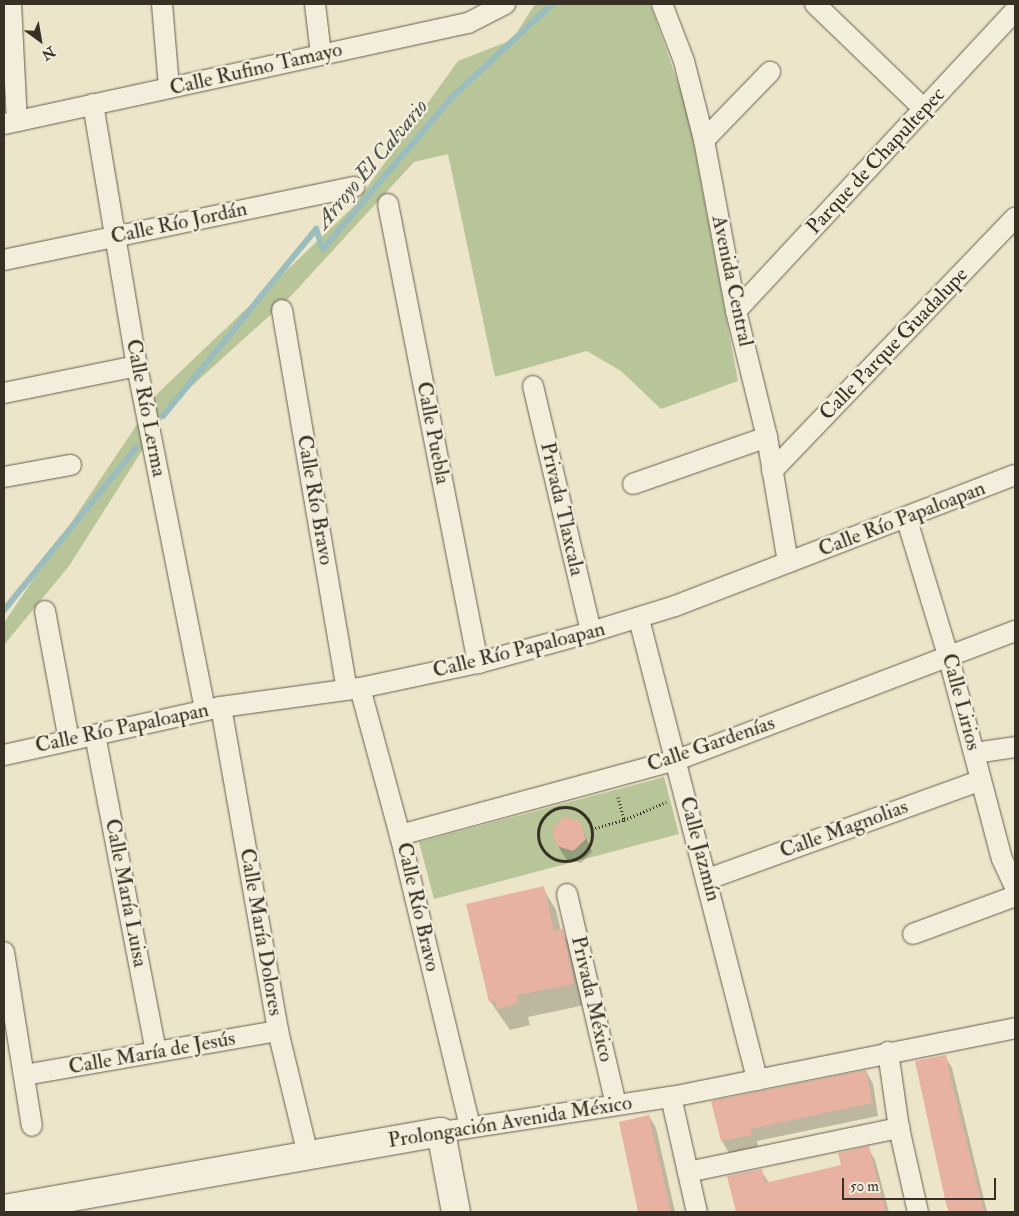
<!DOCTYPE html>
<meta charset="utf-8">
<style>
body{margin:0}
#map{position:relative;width:1019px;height:1216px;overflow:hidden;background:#ede5c9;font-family:"IM FELL Double Pica",serif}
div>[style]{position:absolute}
.green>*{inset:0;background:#b7c598}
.shadow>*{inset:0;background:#0003}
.stream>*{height:6px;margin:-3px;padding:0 3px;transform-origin:3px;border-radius:3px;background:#9bbdbe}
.building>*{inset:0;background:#e7b2a1}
.path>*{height:3px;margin-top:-1.5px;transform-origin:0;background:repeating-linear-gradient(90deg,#383025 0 1px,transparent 0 3.5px)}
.path>.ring{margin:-1.5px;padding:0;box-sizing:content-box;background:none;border:3px solid #383025;border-radius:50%}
.roads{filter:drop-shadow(0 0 1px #655d4e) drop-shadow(0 0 1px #655d4e)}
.street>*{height:20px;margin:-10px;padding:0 10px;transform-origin:10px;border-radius:10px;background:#f3eedc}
.secondary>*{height:28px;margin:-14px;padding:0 14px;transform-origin:14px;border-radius:14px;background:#f3eedc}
span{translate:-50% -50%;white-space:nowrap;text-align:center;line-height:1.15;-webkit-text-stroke:5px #f3eedc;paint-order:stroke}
.street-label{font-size:21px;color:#383025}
.water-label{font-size:22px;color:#51534b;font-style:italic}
.frame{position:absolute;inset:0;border:5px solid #383025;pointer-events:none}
.north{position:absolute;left:15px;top:15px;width:50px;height:50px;-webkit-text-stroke:4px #f3eedc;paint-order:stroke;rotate:148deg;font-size:14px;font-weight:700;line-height:20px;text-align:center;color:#383025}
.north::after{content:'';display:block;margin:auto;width:18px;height:22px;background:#383025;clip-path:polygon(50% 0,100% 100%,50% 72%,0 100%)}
.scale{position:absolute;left:842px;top:1178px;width:154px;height:22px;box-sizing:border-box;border:2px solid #383025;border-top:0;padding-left:6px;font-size:15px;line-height:18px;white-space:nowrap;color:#383025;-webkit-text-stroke:4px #f3eedc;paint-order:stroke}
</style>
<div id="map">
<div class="green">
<div style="clip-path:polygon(535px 4px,650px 4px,687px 108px,738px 381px,661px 409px,621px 371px,587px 351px,495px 377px,448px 154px,414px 162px,290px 297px,171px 405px,69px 566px,4px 645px,4px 623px,158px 393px,353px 207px,458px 61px,512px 40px)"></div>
<div style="clip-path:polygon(664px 777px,679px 834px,434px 899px,419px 842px)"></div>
</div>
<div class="shadow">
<div style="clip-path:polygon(580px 823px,592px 852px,581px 863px,566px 859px,558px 846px)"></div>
<div style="clip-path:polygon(543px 888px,556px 910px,561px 931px,575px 952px,585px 1005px,528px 1017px,530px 1025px,510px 1030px,490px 1001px)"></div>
<div style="clip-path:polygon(945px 1056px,952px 1068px,987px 1212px,951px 1212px,917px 1062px)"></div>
<div style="clip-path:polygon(866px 1071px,873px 1084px,878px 1116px,757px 1141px,758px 1147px,729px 1153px,722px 1141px,713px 1102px)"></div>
<div style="clip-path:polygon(649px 1116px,656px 1128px,675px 1212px,640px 1212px,620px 1123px)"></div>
<div style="clip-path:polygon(868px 1148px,875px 1160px,889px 1212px,737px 1212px,728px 1177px,761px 1170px,769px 1183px,843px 1166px)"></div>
</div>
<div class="stream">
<div style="left:163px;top:416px;width:242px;rotate:-50.7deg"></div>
<div style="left:316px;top:229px;width:21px;rotate:71deg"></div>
<div style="left:323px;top:249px;width:199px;rotate:-49.7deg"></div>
<div style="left:452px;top:97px;width:137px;rotate:-42.9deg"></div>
<div style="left:4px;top:610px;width:210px;rotate:-50.8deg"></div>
</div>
<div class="building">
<div style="clip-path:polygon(564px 816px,580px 822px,586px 839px,573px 851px,557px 846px,552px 830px)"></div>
<div style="clip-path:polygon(544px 886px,554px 931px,563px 929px,574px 984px,517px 995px,518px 1003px,497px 1009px,495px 1000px,489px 1002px,466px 904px)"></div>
<div style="clip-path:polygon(946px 1055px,952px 1084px,984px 1212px,949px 1212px,946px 1204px,915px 1061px)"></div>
<div style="clip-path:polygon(866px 1070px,872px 1103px,750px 1129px,752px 1135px,721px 1141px,711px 1101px)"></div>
<div style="clip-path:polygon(649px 1115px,652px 1130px,671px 1212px,638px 1212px,619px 1122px)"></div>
<div style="clip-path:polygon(869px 1146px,886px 1212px,736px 1212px,727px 1176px,762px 1169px,765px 1183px,782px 1179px,841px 1165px,838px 1153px)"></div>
</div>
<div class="path">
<div style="left:618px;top:797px;width:24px;rotate:75deg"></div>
<div class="ring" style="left:538px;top:807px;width:51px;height:51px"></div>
<div style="left:592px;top:829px;width:33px;rotate:-16deg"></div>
<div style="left:624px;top:820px;width:46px;rotate:-23.2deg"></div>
</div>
<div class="roads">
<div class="street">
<div style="left:11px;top:4px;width:117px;rotate:87.1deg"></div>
<div style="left:162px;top:4px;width:84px;rotate:85.2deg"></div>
<div style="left:315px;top:4px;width:50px;rotate:83.2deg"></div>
<div style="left:662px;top:4px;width:61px;rotate:68.9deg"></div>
<div style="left:684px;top:61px;width:81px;rotate:75.8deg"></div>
<div style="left:704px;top:140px;width:174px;rotate:79.4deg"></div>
<div style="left:736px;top:311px;width:130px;rotate:76.2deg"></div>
<div style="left:767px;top:437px;width:127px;rotate:80.5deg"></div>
<div style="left:815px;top:4px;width:151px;rotate:43.9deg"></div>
<div style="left:93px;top:104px;width:266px;rotate:80.5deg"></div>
<div style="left:137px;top:366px;width:351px;rotate:78.8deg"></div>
<div style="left:4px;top:124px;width:475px;rotate:-12.3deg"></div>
<div style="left:468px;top:23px;width:42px;rotate:-27.2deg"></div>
<div style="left:704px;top:140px;width:95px;rotate:-45.9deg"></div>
<div style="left:388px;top:204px;width:468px;rotate:78.9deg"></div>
<div style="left:4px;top:260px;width:358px;rotate:-11.8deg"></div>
<div style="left:282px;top:310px;width:385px;rotate:80.3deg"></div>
<div style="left:736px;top:311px;width:410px;rotate:-47.1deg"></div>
<div style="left:533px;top:386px;width:253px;rotate:76.7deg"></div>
<div style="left:4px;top:393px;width:136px;rotate:-11.5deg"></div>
<div style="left:772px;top:471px;width:351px;rotate:-46.2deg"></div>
<div style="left:4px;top:477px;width:68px;rotate:-10.2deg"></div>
<div style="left:633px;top:484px;width:142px;rotate:-19.3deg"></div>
<div style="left:906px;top:517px;width:144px;rotate:73.1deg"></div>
<div style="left:948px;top:655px;width:211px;rotate:75.2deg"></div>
<div style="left:1002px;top:859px;width:31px;rotate:65deg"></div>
<div style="left:45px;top:611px;width:131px;rotate:79.5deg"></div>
<div style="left:639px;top:619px;width:476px;rotate:75.6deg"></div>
<div style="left:360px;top:688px;width:152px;rotate:74.8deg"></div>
<div style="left:400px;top:835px;width:300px;rotate:76.5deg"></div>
<div style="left:221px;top:707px;width:329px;rotate:80deg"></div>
<div style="left:278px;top:1031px;width:128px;rotate:76.4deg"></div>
<div style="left:95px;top:735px;width:322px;rotate:79.1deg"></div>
<div style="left:975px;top:753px;width:40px;rotate:-8.5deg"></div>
<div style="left:4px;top:755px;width:222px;rotate:-12.5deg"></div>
<div style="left:221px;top:707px;width:140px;rotate:-7.8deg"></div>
<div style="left:360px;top:688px;width:121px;rotate:-12deg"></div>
<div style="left:478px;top:663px;width:117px;rotate:-15.3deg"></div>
<div style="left:591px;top:632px;width:88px;rotate:-17.2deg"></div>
<div style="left:675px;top:606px;width:364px;rotate:-21.1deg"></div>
<div style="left:400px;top:835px;width:287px;rotate:-15.2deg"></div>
<div style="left:677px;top:760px;width:362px;rotate:-20.9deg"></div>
<div style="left:708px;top:879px;width:290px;rotate:-19.9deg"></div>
<div style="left:567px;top:894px;width:216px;rotate:76.9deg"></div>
<div style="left:913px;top:934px;width:109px;rotate:-20.4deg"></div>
<div style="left:4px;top:952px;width:176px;rotate:80.9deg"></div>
<div style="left:888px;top:1052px;width:77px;rotate:81.8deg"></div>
<div style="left:899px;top:1128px;width:86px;rotate:77.3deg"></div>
<div style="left:25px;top:1075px;width:257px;rotate:-9.9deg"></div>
<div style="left:671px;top:1097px;width:118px;rotate:77.3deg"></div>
<div style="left:441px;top:1132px;width:233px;rotate:-8.7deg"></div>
<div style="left:671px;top:1097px;width:351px;rotate:-11.3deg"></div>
<div style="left:688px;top:1172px;width:216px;rotate:-11.8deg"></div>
</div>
<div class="secondary">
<div style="left:4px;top:1209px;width:444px;rotate:-10deg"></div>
<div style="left:441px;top:1132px;width:81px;rotate:79.4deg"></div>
</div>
</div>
<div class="street-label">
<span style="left:256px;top:69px;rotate:-13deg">Calle Rufino Tamayo</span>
<span style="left:876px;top:161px;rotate:-47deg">Parque de Chapultepec</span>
<span style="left:179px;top:223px;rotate:-12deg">Calle Río Jordán</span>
<span style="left:732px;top:281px;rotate:78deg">Avenida Central</span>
<span style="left:894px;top:344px;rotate:-46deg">Calle Parque Guadalupe</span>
<span style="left:146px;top:408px;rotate:79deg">Calle Río Lerma</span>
<span style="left:433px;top:433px;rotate:79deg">Calle Puebla</span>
<span style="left:315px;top:500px;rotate:80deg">Calle Río Bravo</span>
<span style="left:562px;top:509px;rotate:77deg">Privada Tlaxcala</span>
<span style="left:902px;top:519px;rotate:-21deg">Calle Río Papaloapan</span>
<span style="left:519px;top:650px;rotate:-14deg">Calle Río Papaloapan</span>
<span style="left:961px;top:702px;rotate:75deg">Calle Lirios</span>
<span style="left:122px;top:728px;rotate:-12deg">Calle Río Papaloapan</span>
<span style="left:711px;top:744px;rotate:-19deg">Calle Gardenías</span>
<span style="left:844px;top:829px;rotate:-20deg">Calle Magnolias</span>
<span style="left:700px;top:849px;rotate:75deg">Calle Jazmín</span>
<span style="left:126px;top:893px;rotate:79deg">Calle María Luisa</span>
<span style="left:418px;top:907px;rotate:77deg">Calle Río Bravo</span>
<span style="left:261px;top:932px;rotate:80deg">Calle María Dolores</span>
<span style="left:592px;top:999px;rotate:77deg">Privada México</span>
<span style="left:152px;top:1053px;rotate:-10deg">Calle María de Jesús</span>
<span style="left:510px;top:1122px;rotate:-9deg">Prolongación Avenida México</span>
</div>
<div class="water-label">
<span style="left:372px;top:164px;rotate:-50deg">Arroyo El Calvario</span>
</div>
<div class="frame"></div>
<div class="north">N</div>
<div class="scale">50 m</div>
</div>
